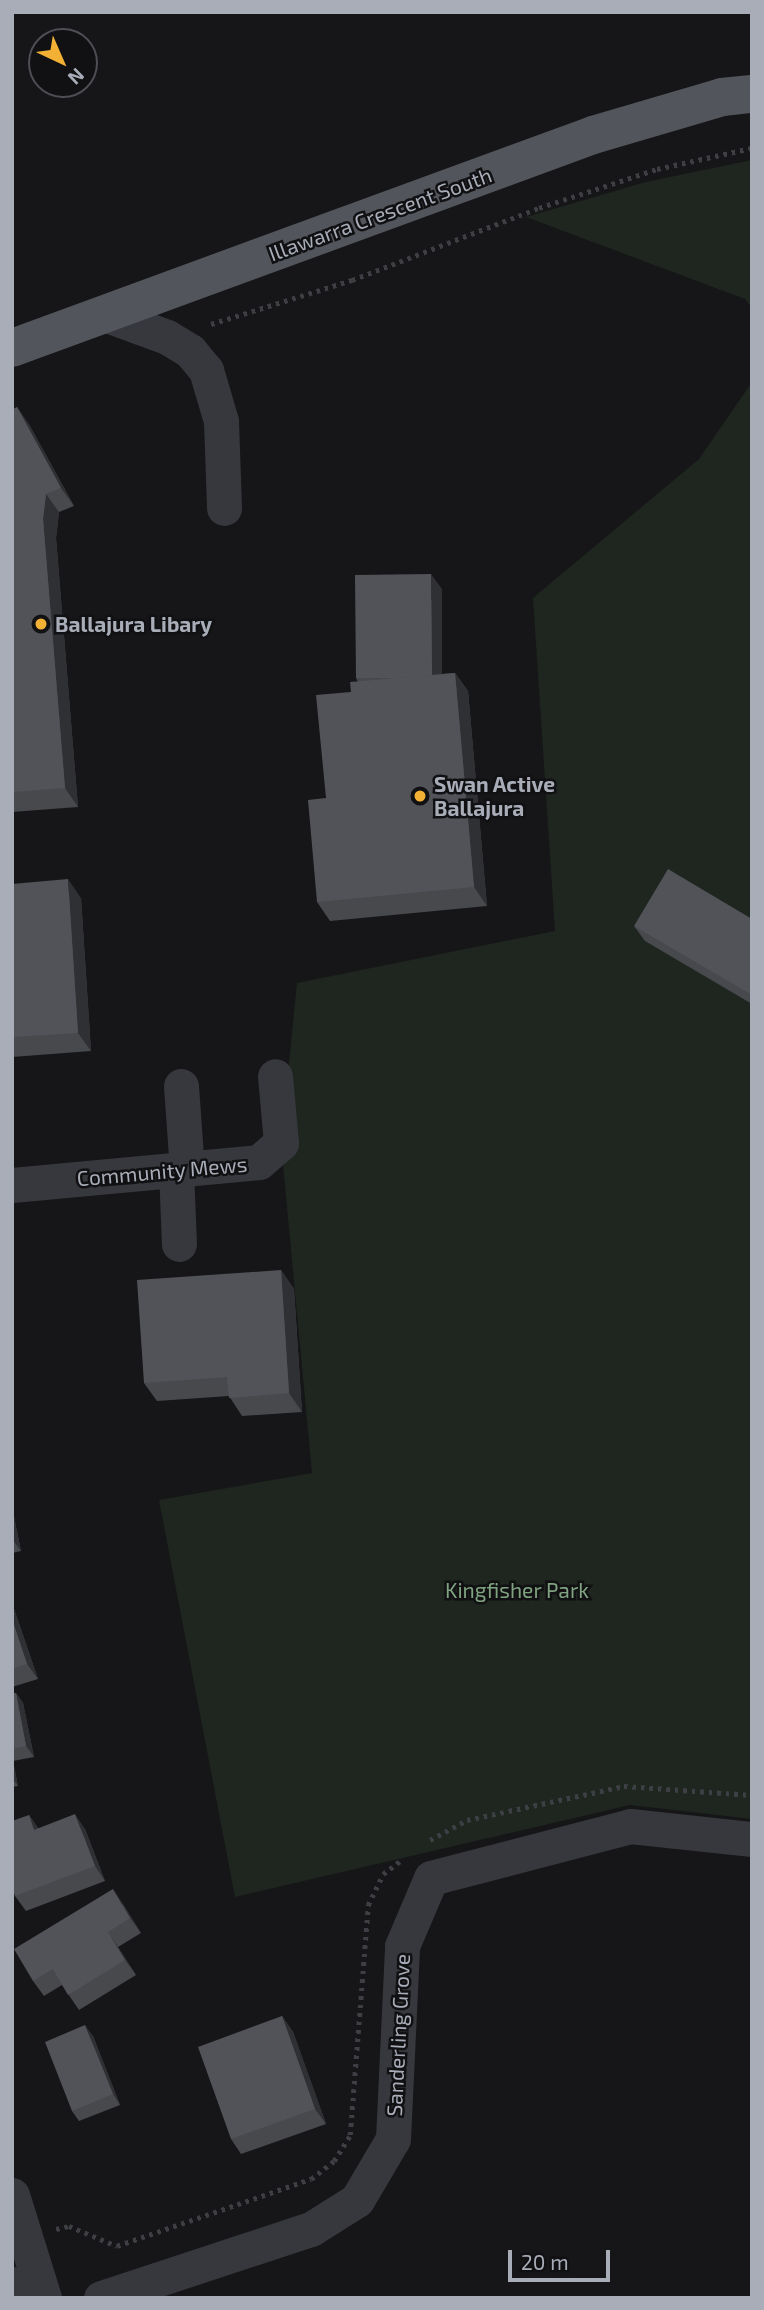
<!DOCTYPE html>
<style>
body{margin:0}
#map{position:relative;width:764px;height:2310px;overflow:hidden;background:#161618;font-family:"Exo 2",sans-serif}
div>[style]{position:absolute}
.green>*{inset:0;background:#1e261f}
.path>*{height:4.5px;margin-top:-2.25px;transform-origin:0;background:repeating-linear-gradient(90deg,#3d3f44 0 3.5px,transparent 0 8.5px)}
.minor>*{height:35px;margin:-17.5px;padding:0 17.5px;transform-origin:17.5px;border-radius:17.5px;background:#37383d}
.major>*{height:38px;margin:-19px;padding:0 19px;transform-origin:19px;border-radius:19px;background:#53555c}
.wall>*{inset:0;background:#47494d}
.shaded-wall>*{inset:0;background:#2f3033}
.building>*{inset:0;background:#525359}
.dots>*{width:19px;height:19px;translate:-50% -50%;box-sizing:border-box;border:4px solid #111113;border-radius:50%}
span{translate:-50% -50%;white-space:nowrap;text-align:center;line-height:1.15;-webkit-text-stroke:5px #111113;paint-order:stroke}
.street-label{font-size:21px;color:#a8adb8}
.poi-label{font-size:21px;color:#a8adb8;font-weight:700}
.left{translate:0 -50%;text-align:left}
.park-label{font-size:21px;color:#7fa381}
.frame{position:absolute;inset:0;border:14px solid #a8adb8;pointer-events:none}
.north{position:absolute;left:28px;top:28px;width:70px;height:70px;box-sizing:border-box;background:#111113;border:2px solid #4d4f55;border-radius:50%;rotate:136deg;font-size:19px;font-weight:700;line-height:28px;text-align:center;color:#a8adb8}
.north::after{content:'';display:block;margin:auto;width:24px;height:32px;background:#f2b134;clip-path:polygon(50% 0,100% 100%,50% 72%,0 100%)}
.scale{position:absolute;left:508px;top:2250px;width:102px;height:32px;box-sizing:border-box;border:4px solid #a8adb8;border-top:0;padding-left:9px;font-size:21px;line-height:24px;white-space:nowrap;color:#a8adb8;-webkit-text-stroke:5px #111113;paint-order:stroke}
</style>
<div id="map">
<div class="green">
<div style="clip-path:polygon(752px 160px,752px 308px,745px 299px,526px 217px,646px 182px)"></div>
<div style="clip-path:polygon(752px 382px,752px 1819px,630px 1805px,235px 1897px,159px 1500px,312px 1473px,281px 1143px,297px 983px,555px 931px,533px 598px,699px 459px)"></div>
</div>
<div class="path">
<div style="left:211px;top:324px;width:148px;rotate:-17.3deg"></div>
<div style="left:352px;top:280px;width:200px;rotate:-21.1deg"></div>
<div style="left:539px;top:208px;width:124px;rotate:-18.3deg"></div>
<div style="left:657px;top:169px;width:97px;rotate:-12.5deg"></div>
<div style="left:430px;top:1840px;width:42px;rotate:-28.4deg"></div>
<div style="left:467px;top:1820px;width:161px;rotate:-12.2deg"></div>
<div style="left:624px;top:1786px;width:128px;rotate:4deg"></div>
<div style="left:56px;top:2229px;width:13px;rotate:-13deg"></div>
<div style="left:69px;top:2226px;width:52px;rotate:22.6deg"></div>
<div style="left:117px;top:2246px;width:205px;rotate:-19.1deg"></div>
<div style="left:311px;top:2179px;width:29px;rotate:-38deg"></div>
<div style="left:334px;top:2161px;width:31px;rotate:-58deg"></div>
<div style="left:350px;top:2135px;width:231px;rotate:-85.5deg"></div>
<div style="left:368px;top:1905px;width:34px;rotate:-64deg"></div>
<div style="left:383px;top:1874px;width:21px;rotate:-37deg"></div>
</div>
<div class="minor">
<div style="left:107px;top:315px;width:64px;rotate:20.1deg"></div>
<div style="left:167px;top:337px;width:27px;rotate:31deg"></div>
<div style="left:190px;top:351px;width:25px;rotate:50deg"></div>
<div style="left:206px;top:370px;width:53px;rotate:73.6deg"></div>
<div style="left:221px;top:421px;width:87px;rotate:88deg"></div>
<div style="left:181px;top:1086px;width:83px;rotate:85.9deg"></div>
<div style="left:176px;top:1170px;width:74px;rotate:87.7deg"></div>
<div style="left:12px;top:1185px;width:248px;rotate:-5.3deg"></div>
<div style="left:259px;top:1162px;width:29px;rotate:-41deg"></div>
<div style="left:281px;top:1143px;width:67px;rotate:-95.1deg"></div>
<div style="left:12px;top:2195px;width:108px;rotate:72.7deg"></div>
<div style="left:12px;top:2284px;width:15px;rotate:70deg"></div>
<div style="left:101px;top:2298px;width:221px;rotate:-18.2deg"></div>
<div style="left:311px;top:2229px;width:54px;rotate:-32.2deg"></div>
<div style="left:357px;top:2200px;width:71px;rotate:-59.5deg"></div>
<div style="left:393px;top:2139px;width:193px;rotate:-87.3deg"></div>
<div style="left:402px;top:1946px;width:74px;rotate:-66.9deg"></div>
<div style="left:431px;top:1878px;width:206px;rotate:-14.6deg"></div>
<div style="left:630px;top:1826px;width:123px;rotate:6.1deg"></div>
</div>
<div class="major">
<div style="left:12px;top:348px;width:619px;rotate:-20.13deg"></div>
<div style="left:593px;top:135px;width:134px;rotate:-16.4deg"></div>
<div style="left:722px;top:97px;width:30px;rotate:-6deg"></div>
</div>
<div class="wall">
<div style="clip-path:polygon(17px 407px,30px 426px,74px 506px,59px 512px,56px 538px,78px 807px,12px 812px,12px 410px)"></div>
<div style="clip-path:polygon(442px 589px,442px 674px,455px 673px,468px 691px,487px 906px,330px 921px,317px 902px,326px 798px,351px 692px,358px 682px,356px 678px)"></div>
<div style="clip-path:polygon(12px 884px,81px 898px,91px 1051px,12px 1057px)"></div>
<div style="clip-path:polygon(752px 919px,752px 1004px,645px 941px,634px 926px)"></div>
<div style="clip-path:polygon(281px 1270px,294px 1289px,302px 1412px,242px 1416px,229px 1396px,157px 1401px,144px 1383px)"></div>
<div style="clip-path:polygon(12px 1507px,21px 1551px,12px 1553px)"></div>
<div style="clip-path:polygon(12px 1603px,38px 1679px,12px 1687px)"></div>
<div style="clip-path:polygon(12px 1693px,16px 1693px,23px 1703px,34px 1757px,13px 1761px,18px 1786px,12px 1787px)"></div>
<div style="clip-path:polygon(29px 1815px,38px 1828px,85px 1829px,105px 1881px,26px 1911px,15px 1896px)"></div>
<div style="clip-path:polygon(123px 1904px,141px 1933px,118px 1947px,136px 1975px,79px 2010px,62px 1985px,44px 1996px,33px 1981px)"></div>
<div style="clip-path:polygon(282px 2016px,293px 2032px,326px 2124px,241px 2154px,231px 2139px)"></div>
<div style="clip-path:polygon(93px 2036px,120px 2105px,79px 2121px,72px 2111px)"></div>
</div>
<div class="shaded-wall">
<div style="clip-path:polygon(17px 407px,30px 426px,74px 506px,61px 488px)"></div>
<div style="clip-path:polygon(46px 494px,59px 512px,56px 538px,78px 807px,65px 788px,43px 519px)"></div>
<div style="clip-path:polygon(431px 574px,442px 589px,442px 693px,432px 677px)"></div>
<div style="clip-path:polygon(455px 673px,468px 691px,487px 906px,474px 887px)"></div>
<div style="clip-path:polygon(68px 879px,81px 898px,91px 1051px,78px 1033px)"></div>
<div style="clip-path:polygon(281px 1270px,294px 1289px,302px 1412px,289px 1393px)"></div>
<div style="clip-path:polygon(12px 1507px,21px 1551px,12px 1539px)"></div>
<div style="clip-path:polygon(12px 1603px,38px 1679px,27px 1664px,12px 1619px)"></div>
<div style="clip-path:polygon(16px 1693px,23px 1703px,34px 1757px,26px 1746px)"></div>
<div style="clip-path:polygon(12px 1760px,13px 1761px,18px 1786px,12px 1778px)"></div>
<div style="clip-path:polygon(75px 1814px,85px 1829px,105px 1881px,95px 1866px)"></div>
<div style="clip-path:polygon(29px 1815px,39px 1830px,34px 1830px)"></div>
<div style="clip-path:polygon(113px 1889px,123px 1904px,141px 1933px,130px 1918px)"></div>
<div style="clip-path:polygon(108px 1932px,118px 1947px,136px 1975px,125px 1960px)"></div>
<div style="clip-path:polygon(282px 2016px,293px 2032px,326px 2124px,315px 2109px)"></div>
<div style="clip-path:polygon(85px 2025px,93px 2036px,120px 2105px,113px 2094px)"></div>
</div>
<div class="building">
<div style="clip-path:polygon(17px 407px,61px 488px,46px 494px,43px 519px,65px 788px,12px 792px,12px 410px)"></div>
<div style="clip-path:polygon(431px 574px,432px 675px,398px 678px,356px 678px,355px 575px)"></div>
<div style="clip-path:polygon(455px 673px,474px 887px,317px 902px,308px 800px,326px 798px,316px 695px,351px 692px,350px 682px)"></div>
<div style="clip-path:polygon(668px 869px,752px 919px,752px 995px,634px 926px)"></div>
<div style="clip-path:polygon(68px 879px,78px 1033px,12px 1037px,12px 884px)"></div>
<div style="clip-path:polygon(281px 1270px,289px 1393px,229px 1398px,227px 1377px,144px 1383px,137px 1280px)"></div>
<div style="clip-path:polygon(12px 1619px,27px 1664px,12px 1669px)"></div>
<div style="clip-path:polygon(12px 1693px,16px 1693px,26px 1746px,12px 1749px)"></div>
<div style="clip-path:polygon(75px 1814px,95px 1866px,15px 1896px,12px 1888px,12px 1821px,29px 1815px,34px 1830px)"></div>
<div style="clip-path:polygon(113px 1889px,130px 1918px,108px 1932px,125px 1960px,68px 1995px,53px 1969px,33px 1981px,14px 1949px)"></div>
<div style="clip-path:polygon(282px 2016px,315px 2109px,231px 2139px,198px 2047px)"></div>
<div style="clip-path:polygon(85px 2025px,113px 2094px,72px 2111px,45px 2042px)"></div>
</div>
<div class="dots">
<div style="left:41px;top:624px;background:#f2b134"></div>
<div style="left:420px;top:796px;background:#f2b134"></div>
</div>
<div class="street-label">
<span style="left:380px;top:214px;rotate:-20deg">Illawarra Crescent South</span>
<span style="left:162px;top:1171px;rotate:-5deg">Community Mews</span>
<span style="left:398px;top:2035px;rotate:-87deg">Sanderling Grove</span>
</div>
<div class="poi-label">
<span class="left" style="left:55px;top:624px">Ballajura Libary</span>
<span class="left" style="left:434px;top:796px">Swan Active<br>Ballajura</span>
</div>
<div class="park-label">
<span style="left:517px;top:1590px">Kingfisher Park</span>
</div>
<div class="frame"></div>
<div class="north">N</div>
<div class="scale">20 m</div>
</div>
